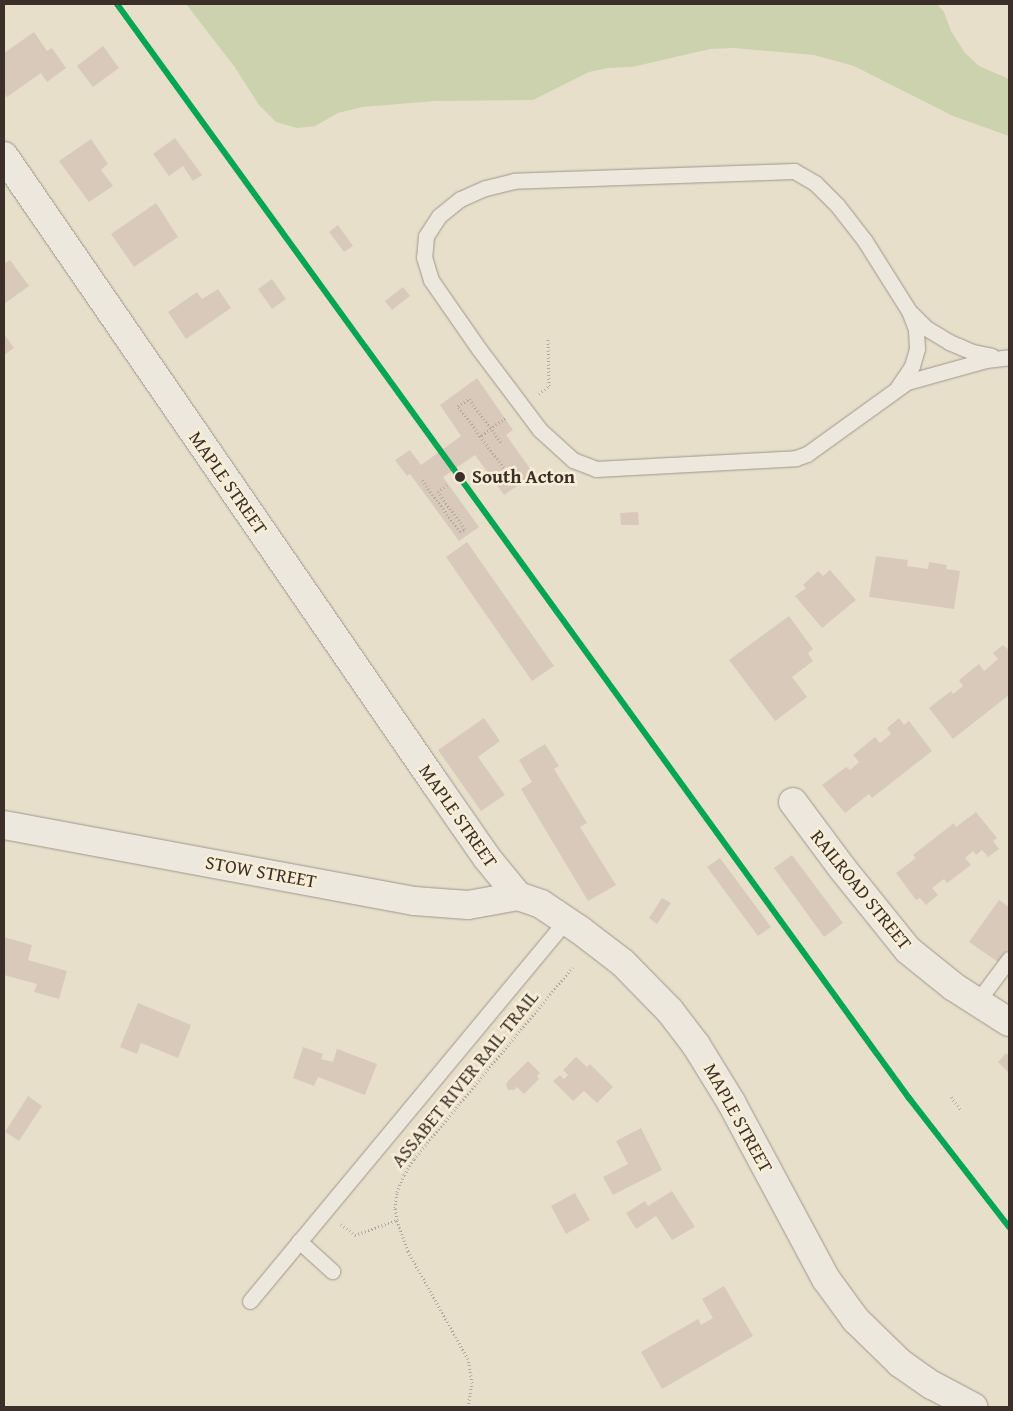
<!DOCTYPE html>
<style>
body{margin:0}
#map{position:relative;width:1013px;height:1411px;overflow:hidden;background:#e8dfcb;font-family:"Gentium Book Plus",serif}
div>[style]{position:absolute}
.green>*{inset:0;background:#ccd1ae}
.building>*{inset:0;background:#d9c9bb}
.path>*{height:3px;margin-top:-1.5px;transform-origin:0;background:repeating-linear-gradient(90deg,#aea9a1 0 1px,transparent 0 3.5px)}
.roads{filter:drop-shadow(0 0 1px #9e978c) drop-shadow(0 0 1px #9e978c)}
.lane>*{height:15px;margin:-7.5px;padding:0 7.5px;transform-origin:7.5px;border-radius:7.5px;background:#ece8dd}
.street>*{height:28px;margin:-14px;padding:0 14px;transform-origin:14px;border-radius:14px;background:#ece8dd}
.rail-1>*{height:6px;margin:-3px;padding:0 3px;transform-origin:3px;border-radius:3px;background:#00a651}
.dots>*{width:14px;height:14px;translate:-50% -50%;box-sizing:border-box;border:2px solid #f8edd5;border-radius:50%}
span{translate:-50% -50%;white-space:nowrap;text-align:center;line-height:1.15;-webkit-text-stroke:5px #f8edd5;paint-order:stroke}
.stop-label{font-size:19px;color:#3c2f2a;font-weight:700}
.left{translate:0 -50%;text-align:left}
.street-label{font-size:19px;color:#3c2f2a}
.frame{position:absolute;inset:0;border:5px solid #3c2f2a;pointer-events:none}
</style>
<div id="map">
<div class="green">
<div style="clip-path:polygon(186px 4px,937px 4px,944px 12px,951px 31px,965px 53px,979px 66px,1009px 79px,1009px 136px,953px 116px,854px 66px,814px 55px,734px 48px,710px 49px,632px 67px,608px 68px,589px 72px,533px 100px,435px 101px,362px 107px,338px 113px,315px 126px,297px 128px,276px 122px,259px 105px,234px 66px)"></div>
</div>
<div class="building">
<div style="clip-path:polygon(34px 32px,47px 51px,52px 48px,66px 68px,47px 82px,41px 73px,7px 97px,4px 93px,4px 53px)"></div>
<div style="clip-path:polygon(103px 46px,119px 68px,93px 87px,77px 66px)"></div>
<div style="clip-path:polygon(175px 138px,202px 175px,193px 181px,183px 166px,169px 176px,153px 154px)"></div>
<div style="clip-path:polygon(91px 139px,108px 164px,101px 170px,113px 186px,89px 202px,59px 161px)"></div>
<div style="clip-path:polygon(156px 203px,178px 237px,134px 267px,111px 234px)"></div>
<div style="clip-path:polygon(338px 225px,353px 246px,344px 252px,329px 232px)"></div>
<div style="clip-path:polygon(10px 260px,29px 286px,4px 304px,4px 264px)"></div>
<div style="clip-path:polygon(272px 279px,286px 299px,272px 309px,258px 289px)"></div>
<div style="clip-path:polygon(403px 287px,410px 296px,392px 310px,385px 301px)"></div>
<div style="clip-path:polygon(218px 289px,231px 308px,186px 339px,168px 312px,197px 292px,202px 299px)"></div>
<div style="clip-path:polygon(4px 334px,14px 348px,4px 355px)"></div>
<div style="clip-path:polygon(477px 378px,513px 430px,506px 435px,534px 474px,504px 495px,475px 455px,443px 477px,479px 527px,459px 541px,410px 474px,407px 476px,395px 460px,410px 450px,421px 465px,461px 436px,440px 405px)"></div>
<div style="clip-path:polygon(638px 512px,639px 525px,621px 525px,620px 513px)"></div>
<div style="clip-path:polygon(467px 542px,554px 666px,532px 681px,446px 557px)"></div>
<div style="clip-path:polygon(876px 556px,908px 560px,907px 566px,928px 569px,929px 562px,947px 565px,946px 569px,960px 571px,954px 609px,869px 597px)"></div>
<div style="clip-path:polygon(830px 570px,856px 600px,822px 628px,795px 596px,806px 588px,803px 585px,818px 571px,823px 576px)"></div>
<div style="clip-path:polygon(789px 616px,813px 649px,808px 653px,813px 661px,792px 677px,807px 697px,775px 721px,729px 660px)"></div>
<div style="clip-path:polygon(1003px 645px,1009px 650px,1009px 695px,953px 739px,929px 708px,951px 691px,953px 694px,963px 686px,959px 680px,979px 664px,984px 671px,998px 659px,993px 653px)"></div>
<div style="clip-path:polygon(484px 718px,500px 741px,478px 757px,505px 795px,481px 811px,438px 750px)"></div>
<div style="clip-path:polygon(899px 718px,904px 725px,909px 721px,932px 751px,872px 798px,869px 794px,845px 813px,822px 785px,846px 767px,850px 770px,859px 762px,853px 755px,875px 737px,880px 743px,891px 734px,887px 728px)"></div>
<div style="clip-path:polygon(545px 744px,559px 766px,554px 769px,587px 823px,580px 827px,616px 885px,588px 901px,521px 789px,532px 782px,519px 760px)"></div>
<div style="clip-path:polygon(976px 812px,997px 838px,993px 841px,999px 849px,988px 857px,982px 850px,976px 855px,973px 851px,965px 858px,971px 865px,947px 883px,944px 879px,932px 888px,938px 895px,926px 905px,920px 898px,916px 900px,896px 873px,916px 858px,913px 855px,954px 823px,956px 827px)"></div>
<div style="clip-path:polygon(792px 855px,843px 923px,824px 937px,774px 868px)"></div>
<div style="clip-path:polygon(720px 858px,771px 927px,758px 936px,707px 867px)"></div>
<div style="clip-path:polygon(662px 898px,671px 903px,657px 924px,649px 918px)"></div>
<div style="clip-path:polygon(999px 900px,1009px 907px,1009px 947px,998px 962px,969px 942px)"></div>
<div style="clip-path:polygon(4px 937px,32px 945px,28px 960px,67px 971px,59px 999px,34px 992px,37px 984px,4px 975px)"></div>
<div style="clip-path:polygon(138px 1003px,191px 1025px,178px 1058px,141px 1043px,137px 1054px,120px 1047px)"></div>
<div style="clip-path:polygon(303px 1047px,323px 1054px,321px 1059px,333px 1062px,337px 1049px,377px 1064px,365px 1095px,318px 1077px,314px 1086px,293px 1078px)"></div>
<div style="clip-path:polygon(1006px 1053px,1009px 1056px,1009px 1073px,998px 1062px)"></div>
<div style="clip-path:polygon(576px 1057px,587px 1067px,590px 1064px,613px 1087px,597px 1103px,584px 1091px,573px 1101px,553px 1081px,560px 1075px,564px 1079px,568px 1075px,563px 1070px)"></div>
<div style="clip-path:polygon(528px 1061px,540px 1073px,537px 1076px,539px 1079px,524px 1094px,517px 1087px,514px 1090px,508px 1090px,506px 1085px,508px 1081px)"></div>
<div style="clip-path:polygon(28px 1096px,42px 1106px,19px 1141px,5px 1132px)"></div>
<div style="clip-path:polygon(641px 1128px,662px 1170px,613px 1195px,603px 1177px,628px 1164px,616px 1141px)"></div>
<div style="clip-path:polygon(672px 1191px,695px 1227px,672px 1240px,656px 1216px,636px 1229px,626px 1213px,645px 1201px,648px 1206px)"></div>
<div style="clip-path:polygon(575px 1193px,590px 1220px,566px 1234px,551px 1206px)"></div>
<div style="clip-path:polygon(724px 1286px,753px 1336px,662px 1389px,641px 1352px,698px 1319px,701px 1325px,713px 1318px,702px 1299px)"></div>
</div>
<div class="path">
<div style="left:539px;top:394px;width:13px;rotate:-39deg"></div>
<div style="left:549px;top:386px;width:48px;rotate:-91.2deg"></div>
<div style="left:505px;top:418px;width:31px;rotate:144deg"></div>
<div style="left:480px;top:436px;width:55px;rotate:53.1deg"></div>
<div style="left:513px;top:480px;width:2px;rotate:153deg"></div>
<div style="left:480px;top:436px;width:37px;rotate:-126deg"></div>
<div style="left:458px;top:406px;width:13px;rotate:-32deg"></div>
<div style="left:469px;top:399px;width:54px;rotate:53.3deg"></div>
<div style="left:422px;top:480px;width:64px;rotate:53.8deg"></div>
<div style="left:460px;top:532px;width:6px;rotate:-31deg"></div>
<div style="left:465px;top:529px;width:46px;rotate:-126.1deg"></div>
<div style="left:438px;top:492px;width:13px;rotate:-39deg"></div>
<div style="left:951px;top:1097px;width:16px;rotate:52deg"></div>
<div style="left:341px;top:1224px;width:18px;rotate:38deg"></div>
<div style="left:355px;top:1235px;width:45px;rotate:-19.7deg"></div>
<div style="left:468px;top:1407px;width:24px;rotate:-81deg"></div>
<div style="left:472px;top:1383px;width:24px;rotate:-99deg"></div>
<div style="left:468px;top:1359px;width:124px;rotate:-119.1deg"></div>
<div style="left:408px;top:1251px;width:33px;rotate:-110deg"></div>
<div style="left:397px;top:1220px;width:12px;rotate:-99deg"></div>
<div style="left:395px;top:1208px;width:16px;rotate:-83deg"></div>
<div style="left:397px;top:1192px;width:18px;rotate:-68deg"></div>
<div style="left:404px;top:1175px;width:19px;rotate:-58deg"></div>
<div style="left:414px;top:1159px;width:249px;rotate:-50.4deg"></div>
</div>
<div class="roads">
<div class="lane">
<div style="left:912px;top:314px;width:20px;rotate:45deg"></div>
<div style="left:926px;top:328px;width:27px;rotate:31deg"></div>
<div style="left:949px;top:342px;width:26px;rotate:23deg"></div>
<div style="left:973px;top:352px;width:19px;rotate:12deg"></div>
<div style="left:898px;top:387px;width:25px;rotate:-56deg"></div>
<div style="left:912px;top:366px;width:18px;rotate:-74deg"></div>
<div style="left:917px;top:349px;width:20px;rotate:-93deg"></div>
<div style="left:916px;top:329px;width:19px;rotate:-111deg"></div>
<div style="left:909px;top:311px;width:83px;rotate:-122.2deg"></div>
<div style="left:865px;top:241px;width:46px;rotate:-127.9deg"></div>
<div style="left:837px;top:205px;width:31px;rotate:-135deg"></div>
<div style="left:815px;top:183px;width:24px;rotate:-150deg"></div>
<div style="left:794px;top:171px;width:280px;rotate:178deg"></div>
<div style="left:514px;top:181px;width:30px;rotate:166deg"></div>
<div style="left:485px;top:188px;width:27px;rotate:156deg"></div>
<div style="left:460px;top:199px;width:27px;rotate:141deg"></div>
<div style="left:439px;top:216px;width:24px;rotate:123deg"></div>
<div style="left:426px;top:236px;width:21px;rotate:95deg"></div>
<div style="left:424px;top:257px;width:24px;rotate:73deg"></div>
<div style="left:431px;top:280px;width:84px;rotate:55.2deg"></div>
<div style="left:479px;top:349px;width:101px;rotate:53deg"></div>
<div style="left:540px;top:430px;width:45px;rotate:42.3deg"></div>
<div style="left:573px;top:460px;width:25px;rotate:21deg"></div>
<div style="left:596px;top:469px;width:200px;rotate:-3.1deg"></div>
<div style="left:796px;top:458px;width:12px;rotate:-20deg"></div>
<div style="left:807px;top:454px;width:123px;rotate:-35.8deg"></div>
<div style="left:907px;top:382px;width:82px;rotate:-15.6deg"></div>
<div style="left:986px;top:360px;width:23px;rotate:-7deg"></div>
<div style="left:977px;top:1002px;width:54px;rotate:-53.3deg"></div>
<div style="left:299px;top:1241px;width:45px;rotate:42.3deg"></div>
<div style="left:250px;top:1301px;width:495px;rotate:-50.3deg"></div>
</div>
<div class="street">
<div style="left:4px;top:156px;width:761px;rotate:55.5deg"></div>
<div style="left:435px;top:783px;width:91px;rotate:55.3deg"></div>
<div style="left:487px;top:858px;width:49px;rotate:50.8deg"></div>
<div style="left:793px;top:802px;width:82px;rotate:53.4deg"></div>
<div style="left:842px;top:868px;width:105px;rotate:51.2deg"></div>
<div style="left:908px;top:950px;width:59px;rotate:38.8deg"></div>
<div style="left:954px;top:987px;width:65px;rotate:32.5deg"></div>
<div style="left:4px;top:825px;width:417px;rotate:10.5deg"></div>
<div style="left:414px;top:901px;width:54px;rotate:4.2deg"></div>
<div style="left:468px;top:905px;width:51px;rotate:-10.2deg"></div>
<div style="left:518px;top:896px;width:24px;rotate:19deg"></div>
<div style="left:541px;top:904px;width:47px;rotate:33.7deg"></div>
<div style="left:580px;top:930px;width:54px;rotate:37.5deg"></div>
<div style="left:623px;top:963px;width:67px;rotate:45.6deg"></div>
<div style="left:670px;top:1011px;width:43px;rotate:52.6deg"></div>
<div style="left:696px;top:1045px;width:67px;rotate:58.4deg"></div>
<div style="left:731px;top:1102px;width:201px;rotate:61.8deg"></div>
<div style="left:826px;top:1279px;width:51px;rotate:53.8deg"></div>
<div style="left:856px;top:1320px;width:62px;rotate:44.3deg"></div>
<div style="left:900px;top:1363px;width:39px;rotate:35deg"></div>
<div style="left:932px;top:1385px;width:47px;rotate:28.2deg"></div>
</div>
</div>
<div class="rail-1">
<div style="left:117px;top:4px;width:1351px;rotate:54.1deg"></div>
<div style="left:909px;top:1098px;width:163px;rotate:52.2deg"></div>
</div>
<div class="dots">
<div style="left:460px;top:477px;background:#3c2f2a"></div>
</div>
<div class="stop-label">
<span class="left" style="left:472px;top:477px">South Acton</span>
</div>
<div class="street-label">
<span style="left:228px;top:483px;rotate:55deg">MAPLE STREET</span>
<span style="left:458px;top:816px;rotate:55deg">MAPLE STREET</span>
<span style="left:261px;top:872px;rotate:10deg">STOW STREET</span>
<span style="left:861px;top:890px;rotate:51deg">RAILROAD STREET</span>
<span style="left:465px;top:1079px;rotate:-51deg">ASSABET RIVER RAIL TRAIL</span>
<span style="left:738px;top:1118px;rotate:61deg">MAPLE STREET</span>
</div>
<div class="frame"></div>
</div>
